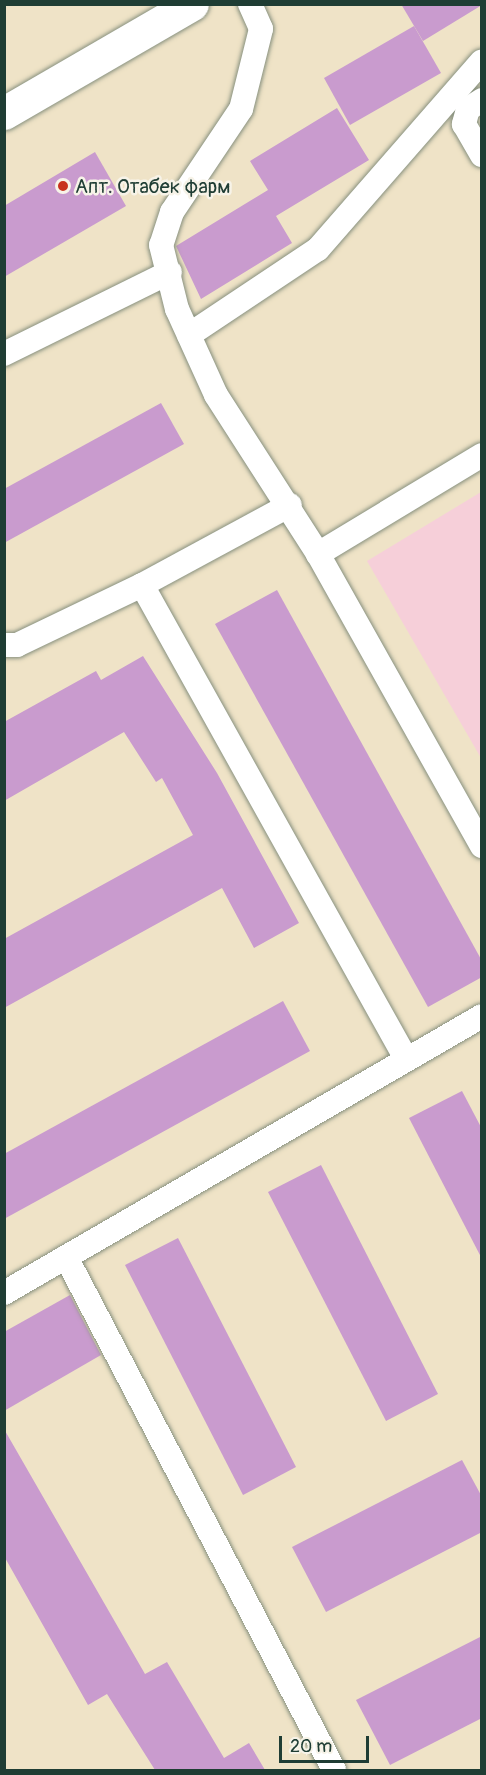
<!DOCTYPE html>
<meta charset="utf-8">
<style>
body{margin:0}
#map{position:relative;width:486px;height:1775px;overflow:hidden;background:#efe3c7;font-family:Pangolin,sans-serif}
div>[style]{position:absolute}
.built>*{inset:0;background:#f6cfd9}
.building>*{inset:0;background:#c99bce}
.roads{filter:drop-shadow(0 0 2px #87907e) drop-shadow(0 0 2px #87907e)}
.street>*{height:24px;margin:-12px;padding:0 12px;transform-origin:12px;border-radius:12px;background:#fff}
.secondary>*{height:33px;margin:-16.5px;padding:0 16.5px;transform-origin:16.5px;border-radius:16.5px;background:#fff}
.dots>*{width:16px;height:16px;translate:-50% -50%;box-sizing:border-box;border:3px solid #f7f3e8;border-radius:50%}
span{translate:-50% -50%;white-space:nowrap;text-align:center;line-height:1.15;-webkit-text-stroke:5px #f7f3e8;paint-order:stroke}
.poi-label{font-size:20px;color:#1f3d34}
.left{translate:0 -50%;text-align:left}
.frame{position:absolute;inset:0;border:6px solid #1f3d34;pointer-events:none}
.scale{position:absolute;left:279px;top:1736px;width:90px;height:27px;box-sizing:border-box;border:3px solid #1f3d34;border-top:0;padding-left:8px;font-size:18px;line-height:21px;white-space:nowrap;color:#1f3d34;-webkit-text-stroke:4px #f7f3e8;paint-order:stroke}
</style>
<div id="map">
<div class="built">
<div style="clip-path:polygon(481px 492px,481px 758px,367px 561px)"></div>
</div>
<div class="building">
<div style="clip-path:polygon(401px 4px,482px 4px,482px 5px,423px 41px)"></div>
<div style="clip-path:polygon(414px 26px,441px 73px,350px 125px,324px 78px)"></div>
<div style="clip-path:polygon(337px 108px,369px 160px,276px 216px,292px 243px,201px 299px,176px 246px,268px 190px,250px 161px)"></div>
<div style="clip-path:polygon(95px 152px,126px 206px,4px 277px,4px 206px)"></div>
<div style="clip-path:polygon(161px 403px,184px 444px,4px 543px,4px 489px)"></div>
<div style="clip-path:polygon(277px 590px,482px 961px,482px 977px,428px 1007px,215px 624px)"></div>
<div style="clip-path:polygon(143px 656px,217px 773px,299px 923px,254px 948px,222px 888px,4px 1008px,4px 939px,193px 835px,162px 778px,156px 782px,124px 732px,4px 801px,4px 722px,96px 671px,101px 680px)"></div>
<div style="clip-path:polygon(283px 1001px,310px 1051px,4px 1219px,4px 1154px)"></div>
<div style="clip-path:polygon(462px 1091px,482px 1129px,482px 1259px,409px 1118px)"></div>
<div style="clip-path:polygon(321px 1165px,438px 1394px,386px 1421px,268px 1192px)"></div>
<div style="clip-path:polygon(178px 1238px,296px 1467px,243px 1495px,125px 1265px)"></div>
<div style="clip-path:polygon(70px 1295px,101px 1355px,4px 1411px,4px 1332px)"></div>
<div style="clip-path:polygon(4px 1429px,145px 1674px,167px 1662px,224px 1758px,249px 1743px,265px 1770px,155px 1770px,107px 1694px,88px 1705px,4px 1556px)"></div>
<div style="clip-path:polygon(462px 1460px,482px 1497px,482px 1532px,326px 1612px,292px 1547px)"></div>
<div style="clip-path:polygon(482px 1636px,482px 1718px,390px 1765px,356px 1700px)"></div>
</div>
<div class="roads">
<div class="street">
<div style="left:250px;top:4px;width:27px;rotate:66deg"></div>
<div style="left:261px;top:29px;width:82px;rotate:104deg"></div>
<div style="left:241px;top:109px;width:124px;rotate:123.8deg"></div>
<div style="left:172px;top:212px;width:35px;rotate:108deg"></div>
<div style="left:161px;top:245px;width:66px;rotate:76deg"></div>
<div style="left:177px;top:309px;width:94px;rotate:65.6deg"></div>
<div style="left:216px;top:395px;width:189px;rotate:57.3deg"></div>
<div style="left:482px;top:100px;width:17px;rotate:147deg"></div>
<div style="left:468px;top:109px;width:16px;rotate:105deg"></div>
<div style="left:464px;top:124px;width:36px;rotate:60deg"></div>
<div style="left:189px;top:335px;width:155px;rotate:-33.7deg"></div>
<div style="left:318px;top:249px;width:249px;rotate:-48.9deg"></div>
<div style="left:4px;top:354px;width:185px;rotate:-26.3deg"></div>
<div style="left:482px;top:455px;width:192px;rotate:148.9deg"></div>
<div style="left:318px;top:554px;width:335px;rotate:60.7deg"></div>
<div style="left:142px;top:585px;width:540px;rotate:60.87deg"></div>
<div style="left:4px;top:645px;width:13px"></div>
<div style="left:17px;top:645px;width:139px;rotate:-25.6deg"></div>
<div style="left:142px;top:585px;width:168px;rotate:-28.4deg"></div>
<div style="left:66px;top:1257px;width:579px;rotate:62.42deg"></div>
<div style="left:4px;top:1293px;width:552px;rotate:-30.09deg"></div>
</div>
<div class="secondary">
<div style="left:4px;top:113px;width:217px;rotate:-30.1deg"></div>
</div>
</div>
<div class="dots">
<div style="left:63px;top:186px;background:#c8321e"></div>
</div>
<div class="poi-label">
<span class="left" style="left:75px;top:186px">Апт. Отабек фарм</span>
</div>
<div class="frame"></div>
<div class="scale">20 m</div>
</div>
